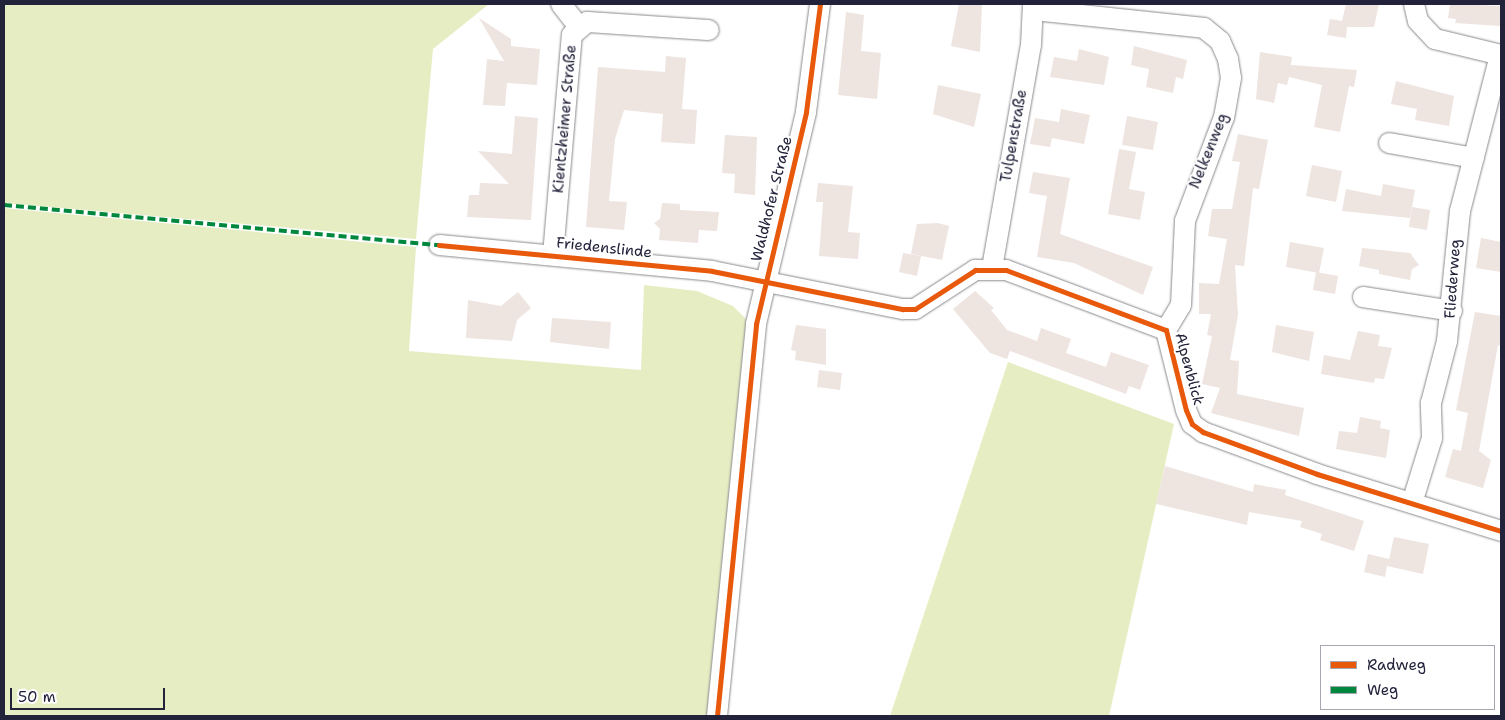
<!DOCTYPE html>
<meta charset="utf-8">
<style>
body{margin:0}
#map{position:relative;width:1505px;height:720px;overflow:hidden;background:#fff;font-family:"Shantell Sans",sans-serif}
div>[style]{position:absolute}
.green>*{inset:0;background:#e7edc3}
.building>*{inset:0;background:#eee4e0}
.roads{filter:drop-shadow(0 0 1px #8a8a8f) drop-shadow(0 0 1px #8a8a8f)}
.minor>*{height:20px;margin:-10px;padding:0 10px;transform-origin:10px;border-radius:10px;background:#fff}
.quiet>*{height:4px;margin-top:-2px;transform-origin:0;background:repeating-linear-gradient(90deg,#00873e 0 8px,transparent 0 12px)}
.cycleway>*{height:5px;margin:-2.5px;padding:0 2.5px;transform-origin:2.5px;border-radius:2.5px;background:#e8590c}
span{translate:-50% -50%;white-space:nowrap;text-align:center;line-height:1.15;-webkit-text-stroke:4px #fff;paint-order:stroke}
.street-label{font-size:15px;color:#22223b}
.frame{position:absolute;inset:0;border:5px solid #22223b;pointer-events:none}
.legend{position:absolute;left:1320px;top:645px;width:175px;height:65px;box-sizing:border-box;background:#fff;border:1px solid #a7a7b1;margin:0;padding:6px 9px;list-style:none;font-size:15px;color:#22223b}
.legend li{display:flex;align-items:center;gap:10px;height:25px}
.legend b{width:25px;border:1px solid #a7a7b1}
.scale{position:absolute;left:10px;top:688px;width:155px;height:22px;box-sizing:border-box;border:2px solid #22223b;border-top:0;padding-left:6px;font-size:15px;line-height:18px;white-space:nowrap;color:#22223b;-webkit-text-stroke:4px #fff;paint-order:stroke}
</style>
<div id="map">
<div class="green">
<div style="clip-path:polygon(4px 4px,489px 4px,433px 49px,416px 239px,4px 203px)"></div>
<div style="clip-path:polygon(4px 208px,416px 247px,409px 351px,641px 370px,644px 285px,697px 291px,733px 306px,747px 320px,708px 716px,4px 716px)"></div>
<div style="clip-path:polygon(1008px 362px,1174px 424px,1109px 716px,890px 716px)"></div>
</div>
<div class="building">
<div style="clip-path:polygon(959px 4px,982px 4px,980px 52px,951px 46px)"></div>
<div style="clip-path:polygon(1346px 4px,1379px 4px,1374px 27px,1347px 27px,1346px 38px,1327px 35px,1330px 19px,1342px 21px)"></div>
<div style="clip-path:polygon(1450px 4px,1501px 6px,1501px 26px,1455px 23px,1456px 19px,1448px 18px)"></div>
<div style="clip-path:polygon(846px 12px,864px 15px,861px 51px,881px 53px,877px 99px,838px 95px)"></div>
<div style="clip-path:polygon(479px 18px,511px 39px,511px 46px,540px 49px,537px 85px,507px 83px,505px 106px,483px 105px,487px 59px,504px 61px)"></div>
<div style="clip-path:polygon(1134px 46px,1187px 60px,1183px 79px,1176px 77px,1173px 93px,1146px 87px,1149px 69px,1131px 65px)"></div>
<div style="clip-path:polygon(1079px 49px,1109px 57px,1104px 85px,1050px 77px,1054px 57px,1077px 61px)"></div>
<div style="clip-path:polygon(1260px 52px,1292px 57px,1291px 65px,1357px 70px,1354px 87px,1349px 86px,1340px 132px,1314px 127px,1322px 85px,1289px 77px,1287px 85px,1278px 83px,1274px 103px,1256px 99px)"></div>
<div style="clip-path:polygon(666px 56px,686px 58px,682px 109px,697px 110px,695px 144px,661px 142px,663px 114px,624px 110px,615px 139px,609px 201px,627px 202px,624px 230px,586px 227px,598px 67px,665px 72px)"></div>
<div style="clip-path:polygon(1396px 81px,1454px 96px,1449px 126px,1415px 120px,1417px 109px,1391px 104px)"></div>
<div style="clip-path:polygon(938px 85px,981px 94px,974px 127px,933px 114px)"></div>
<div style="clip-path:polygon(1061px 109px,1090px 115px,1084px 144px,1052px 138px,1050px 147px,1030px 144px,1035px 118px,1059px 122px)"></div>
<div style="clip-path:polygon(515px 116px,538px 118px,531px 220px,467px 217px,469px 195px,479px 195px,480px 183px,509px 184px,478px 151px,512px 154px)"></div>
<div style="clip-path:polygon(1127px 116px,1158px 122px,1153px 150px,1122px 145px)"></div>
<div style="clip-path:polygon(1238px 134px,1268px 140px,1259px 189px,1253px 188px,1244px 266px,1235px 265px,1238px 315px,1230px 360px,1239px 361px,1237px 394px,1304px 408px,1299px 436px,1211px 413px,1220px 388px,1202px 384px,1212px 336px,1207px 335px,1211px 314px,1199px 314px,1199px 283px,1219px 284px,1227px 239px,1208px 236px,1212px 209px,1232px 209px,1240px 162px,1232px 161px)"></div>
<div style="clip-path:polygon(725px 135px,757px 137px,755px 195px,734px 193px,735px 174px,722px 173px)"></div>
<div style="clip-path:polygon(1119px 149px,1136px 152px,1129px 189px,1145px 192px,1140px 220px,1108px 214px)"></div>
<div style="clip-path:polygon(1312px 165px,1342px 171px,1336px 202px,1306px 196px)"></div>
<div style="clip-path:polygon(1033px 172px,1070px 178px,1060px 234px,1153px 267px,1143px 295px,1074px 263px,1037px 257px,1047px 196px,1029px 193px)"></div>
<div style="clip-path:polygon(818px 183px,853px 186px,848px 232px,860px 233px,858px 259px,819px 256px,823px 202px,816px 202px)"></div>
<div style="clip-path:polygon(1383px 184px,1415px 190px,1410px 218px,1342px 211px,1346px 189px,1381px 196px)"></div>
<div style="clip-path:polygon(662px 203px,680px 204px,680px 210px,719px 212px,717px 231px,699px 230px,698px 243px,659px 240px,660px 229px,654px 223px,660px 219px)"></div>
<div style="clip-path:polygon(1412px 207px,1430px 210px,1427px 230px,1409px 227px)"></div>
<div style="clip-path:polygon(938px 223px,949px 226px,942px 260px,911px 254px,917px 224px)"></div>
<div style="clip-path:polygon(1481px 238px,1501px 242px,1501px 272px,1476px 268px)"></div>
<div style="clip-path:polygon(1290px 242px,1324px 248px,1319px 273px,1286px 267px)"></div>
<div style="clip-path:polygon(1362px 248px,1410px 253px,1419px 265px,1412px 269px,1410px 280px,1379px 274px,1379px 270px,1359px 266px)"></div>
<div style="clip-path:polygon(903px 253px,921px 256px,917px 276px,899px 272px)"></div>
<div style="clip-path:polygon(1316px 272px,1338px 276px,1335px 294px,1313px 290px)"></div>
<div style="clip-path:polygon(975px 291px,994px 308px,991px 310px,1007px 330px,1037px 341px,1041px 328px,1071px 339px,1066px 353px,1106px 367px,1111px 352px,1149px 365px,1140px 390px,1129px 386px,1126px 394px,1010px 351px,1007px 359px,990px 353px,953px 309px)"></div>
<div style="clip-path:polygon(518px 292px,531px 308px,517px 320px,512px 341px,466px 338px,468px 300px,501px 306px)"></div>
<div style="clip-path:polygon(1475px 312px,1501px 316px,1501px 346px,1498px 345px,1479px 451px,1491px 460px,1483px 488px,1445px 477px,1453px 449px,1461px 451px,1468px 413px,1456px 410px)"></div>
<div style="clip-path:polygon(552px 318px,611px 322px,609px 349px,550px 342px)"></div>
<div style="clip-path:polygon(796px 325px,826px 329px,826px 365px,795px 360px,796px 351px,791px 350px)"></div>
<div style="clip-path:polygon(1276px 325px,1314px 332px,1309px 361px,1272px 352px)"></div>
<div style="clip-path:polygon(1358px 331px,1380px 335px,1378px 346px,1392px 348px,1384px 379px,1375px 378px,1374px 383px,1321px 374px,1324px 355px,1350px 360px)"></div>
<div style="clip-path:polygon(819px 370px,842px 373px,840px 390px,817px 387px)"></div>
<div style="clip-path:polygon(1360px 417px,1381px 421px,1380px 428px,1390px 430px,1386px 458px,1336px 449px,1339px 431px,1357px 433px)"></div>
<div style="clip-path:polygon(1165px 466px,1253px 492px,1254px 484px,1286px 490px,1285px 495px,1364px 521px,1354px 551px,1320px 540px,1322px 534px,1300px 527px,1302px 521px,1249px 512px,1247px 525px,1156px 504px)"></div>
<div style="clip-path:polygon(1394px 537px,1429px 544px,1423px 574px,1387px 566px,1385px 577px,1364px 572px,1368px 554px,1389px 559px,1388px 564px)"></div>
</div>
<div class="roads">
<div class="minor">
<div style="left:561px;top:4px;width:29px;rotate:52deg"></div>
<div style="left:1414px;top:4px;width:17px;rotate:77deg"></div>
<div style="left:1418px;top:21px;width:25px;rotate:47deg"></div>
<div style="left:1435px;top:39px;width:68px;rotate:13.6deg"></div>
<div style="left:1034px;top:10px;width:171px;rotate:6deg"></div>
<div style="left:1204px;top:28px;width:21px;rotate:39deg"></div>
<div style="left:1220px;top:41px;width:20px;rotate:66deg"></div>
<div style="left:1228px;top:59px;width:19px;rotate:81deg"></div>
<div style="left:1231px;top:78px;width:40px;rotate:100deg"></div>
<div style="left:1224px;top:117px;width:111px;rotate:110.6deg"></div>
<div style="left:1185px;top:221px;width:84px;rotate:92.7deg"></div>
<div style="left:1181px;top:305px;width:29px;rotate:121deg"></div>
<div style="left:1389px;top:143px;width:86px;rotate:10deg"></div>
<div style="left:439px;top:245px;width:274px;rotate:5.4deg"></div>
<div style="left:712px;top:271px;width:195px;rotate:11.3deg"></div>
<div style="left:903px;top:309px;width:12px"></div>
<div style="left:915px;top:309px;width:72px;rotate:-33deg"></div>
<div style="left:975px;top:270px;width:31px"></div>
<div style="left:1006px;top:270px;width:171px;rotate:20.6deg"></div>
<div style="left:1166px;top:330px;width:82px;rotate:76deg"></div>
<div style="left:1186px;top:410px;width:15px;rotate:67deg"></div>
<div style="left:1192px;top:424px;width:14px;rotate:36deg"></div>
<div style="left:1203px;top:432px;width:121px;rotate:20.2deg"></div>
<div style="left:1317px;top:474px;width:193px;rotate:17.2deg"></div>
<div style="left:553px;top:255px;width:221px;rotate:-85.1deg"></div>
<div style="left:572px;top:35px;width:20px;rotate:-41deg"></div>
<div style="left:587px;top:22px;width:122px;rotate:3.8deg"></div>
<div style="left:992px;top:268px;width:226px;rotate:-80.1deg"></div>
<div style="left:1031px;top:45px;width:41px;rotate:-87.2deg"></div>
<div style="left:1363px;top:297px;width:90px;rotate:8.9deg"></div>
<div style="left:1412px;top:503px;width:68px;rotate:-72.9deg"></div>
<div style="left:1432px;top:438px;width:35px;rotate:-92deg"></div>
<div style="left:1431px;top:403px;width:64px;rotate:-75.5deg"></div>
<div style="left:1447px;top:341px;width:131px;rotate:-84.3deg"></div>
<div style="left:1460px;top:211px;width:161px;rotate:-75.6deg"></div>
<div style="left:717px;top:716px;width:394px;rotate:-84.3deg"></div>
<div style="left:756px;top:324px;width:218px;rotate:-76.7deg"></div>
<div style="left:806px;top:112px;width:109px;rotate:-82.6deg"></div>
</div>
</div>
<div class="quiet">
<div style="left:4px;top:205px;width:437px;rotate:5.3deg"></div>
</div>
<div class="cycleway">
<div style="left:439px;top:245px;width:274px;rotate:5.4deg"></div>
<div style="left:712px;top:271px;width:195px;rotate:11.3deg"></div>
<div style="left:903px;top:309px;width:12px"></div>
<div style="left:915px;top:309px;width:72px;rotate:-33deg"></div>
<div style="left:975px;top:270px;width:31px"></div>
<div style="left:1006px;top:270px;width:171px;rotate:20.6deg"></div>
<div style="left:1166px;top:330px;width:82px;rotate:76deg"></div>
<div style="left:1186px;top:410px;width:15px;rotate:67deg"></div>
<div style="left:1192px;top:424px;width:14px;rotate:36deg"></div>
<div style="left:1203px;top:432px;width:121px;rotate:20.2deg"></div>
<div style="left:1317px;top:474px;width:193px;rotate:17.2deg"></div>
<div style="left:717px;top:716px;width:394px;rotate:-84.3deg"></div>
<div style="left:756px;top:324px;width:218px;rotate:-76.7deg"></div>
<div style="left:806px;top:112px;width:109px;rotate:-82.6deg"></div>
</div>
<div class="street-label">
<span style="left:565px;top:119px;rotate:-85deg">Kientzheimer Straße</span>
<span style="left:1014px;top:136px;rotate:-80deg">Tulpenstraße</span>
<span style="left:1209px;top:151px;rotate:-68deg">Nelkenweg</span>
<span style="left:772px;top:199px;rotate:-76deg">Waldhofer Straße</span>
<span style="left:604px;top:248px;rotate:6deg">Friedenslinde</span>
<span style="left:1453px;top:279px;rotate:-86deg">Fliederweg</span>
<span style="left:1189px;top:369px;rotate:75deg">Alpenblick</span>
</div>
<div class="frame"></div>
<ul class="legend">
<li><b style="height:6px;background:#e8590c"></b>Radweg</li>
<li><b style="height:6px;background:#00873e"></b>Weg</li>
</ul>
<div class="scale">50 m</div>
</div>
